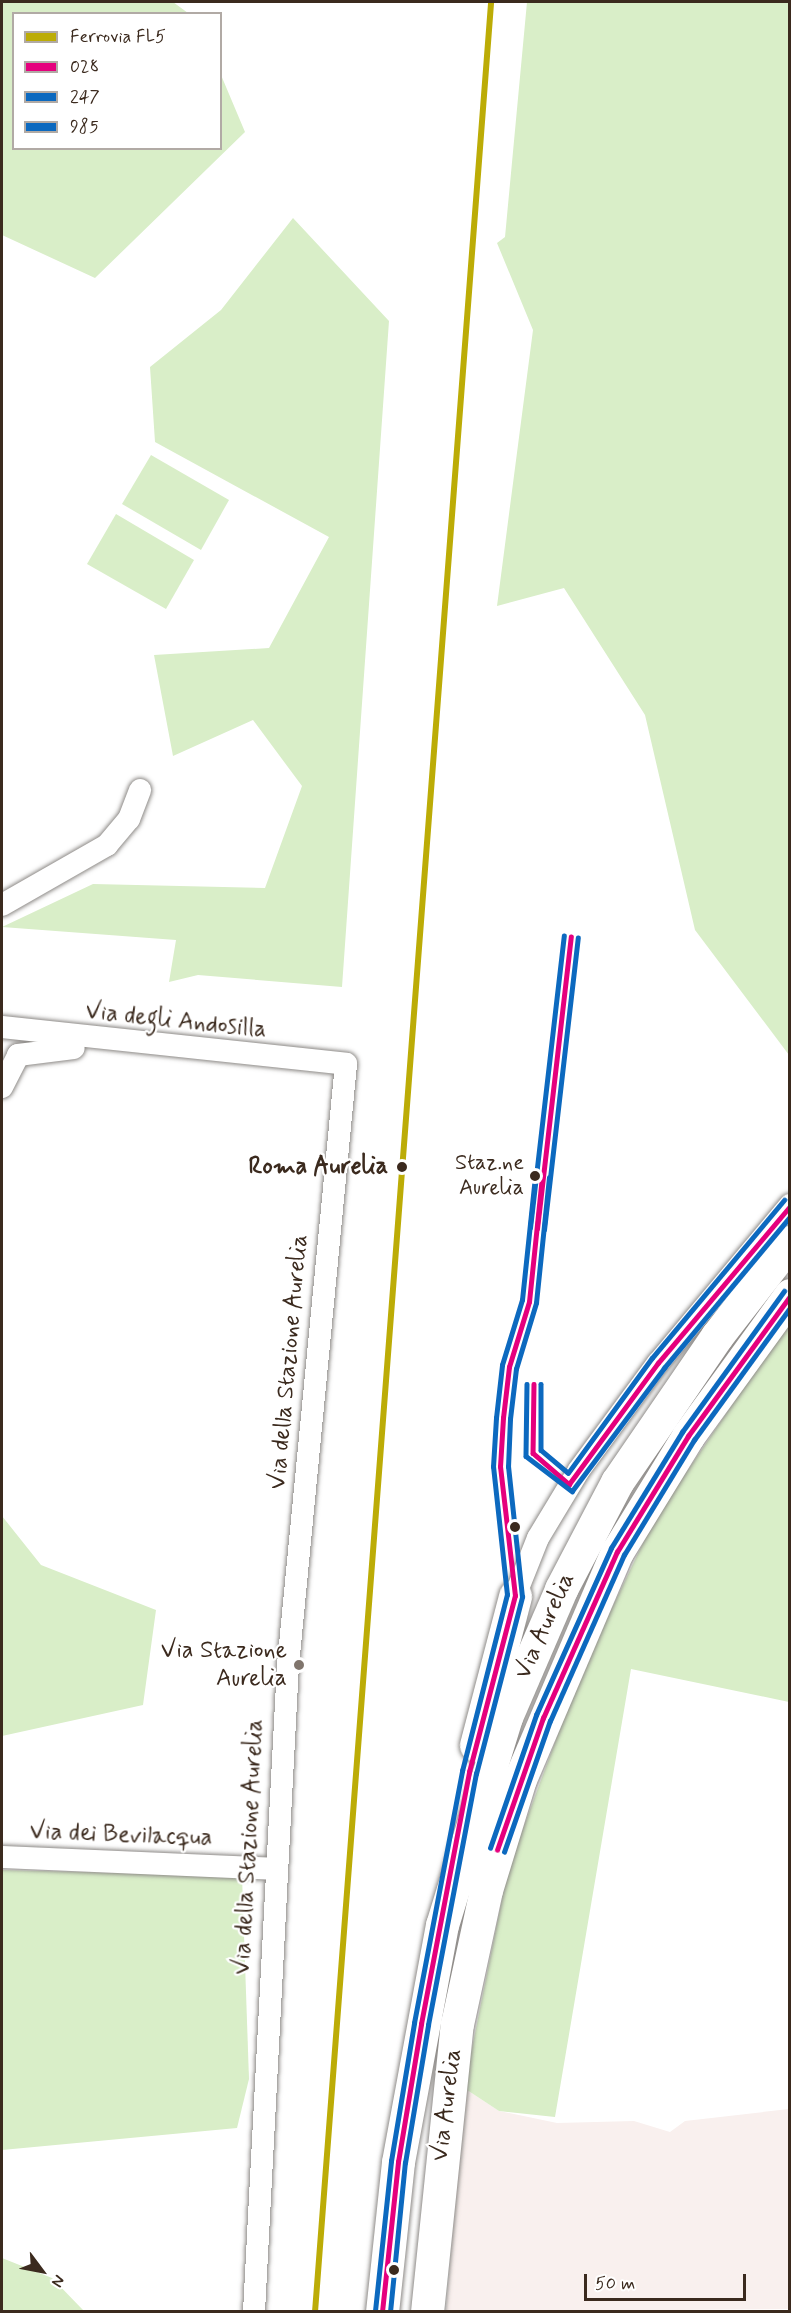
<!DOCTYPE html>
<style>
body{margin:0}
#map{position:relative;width:791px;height:2313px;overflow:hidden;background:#fff;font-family:Mynerve,sans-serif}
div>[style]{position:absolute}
.built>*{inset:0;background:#f9f0ee}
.green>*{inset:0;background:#d9eec8}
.roads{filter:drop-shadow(0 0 2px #8e8b88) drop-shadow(0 0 2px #8e8b88)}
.street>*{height:22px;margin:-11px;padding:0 11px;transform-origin:11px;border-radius:11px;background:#fff}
.highway>*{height:33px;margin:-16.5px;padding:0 16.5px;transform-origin:16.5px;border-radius:16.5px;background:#fff}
.bus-1>*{height:4.5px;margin:-2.25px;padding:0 2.25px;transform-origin:2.25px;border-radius:2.25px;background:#e5007d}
.bus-2>*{height:4.5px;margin:-2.25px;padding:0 2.25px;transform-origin:2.25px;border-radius:2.25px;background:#0c69bf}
.bus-3>*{height:4.5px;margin:-2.25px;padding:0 2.25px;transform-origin:2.25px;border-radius:2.25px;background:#0c69bf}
.rail-1>*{height:6px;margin:-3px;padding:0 3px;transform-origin:3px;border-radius:3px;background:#bcac06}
.dots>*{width:16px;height:16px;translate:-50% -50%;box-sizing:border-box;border:3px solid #fff;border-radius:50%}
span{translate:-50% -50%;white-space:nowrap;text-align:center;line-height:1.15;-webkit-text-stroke:4.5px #fff;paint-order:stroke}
.bus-label{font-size:22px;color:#3b2a1e}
.right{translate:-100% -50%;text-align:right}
.street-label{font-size:24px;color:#3b2a1e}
.stop-label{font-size:24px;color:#3b2a1e;font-weight:700}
.poi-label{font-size:24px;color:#3b2a1e}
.frame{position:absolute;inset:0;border:3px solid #3b2a1e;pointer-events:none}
.legend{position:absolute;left:12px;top:12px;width:210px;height:138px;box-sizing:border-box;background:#fff;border:2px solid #b1aaa5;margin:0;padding:8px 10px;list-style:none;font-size:18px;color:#3b2a1e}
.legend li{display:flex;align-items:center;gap:12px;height:30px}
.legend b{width:30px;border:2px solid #b1aaa5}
.north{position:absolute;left:12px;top:2241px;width:60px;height:60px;-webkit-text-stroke:4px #fff;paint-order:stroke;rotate:122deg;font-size:16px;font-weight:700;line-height:24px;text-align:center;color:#3b2a1e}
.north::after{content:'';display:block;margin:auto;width:21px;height:27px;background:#3b2a1e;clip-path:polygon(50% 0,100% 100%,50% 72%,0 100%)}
.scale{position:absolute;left:584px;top:2274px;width:162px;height:27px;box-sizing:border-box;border:3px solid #3b2a1e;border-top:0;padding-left:8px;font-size:18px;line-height:21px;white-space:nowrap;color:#3b2a1e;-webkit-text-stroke:4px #fff;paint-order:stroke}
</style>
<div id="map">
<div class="built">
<div style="clip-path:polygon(464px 2088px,499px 2111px,557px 2123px,634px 2121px,670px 2132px,685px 2121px,789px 2109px,789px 2309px,446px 2312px)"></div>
</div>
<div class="green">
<div style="clip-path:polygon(2px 2px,173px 2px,188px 13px,14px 14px,14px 148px,220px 148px,221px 75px,245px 132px,95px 278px,2px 235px)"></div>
<div style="clip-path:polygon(527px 2px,789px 2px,789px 1055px,695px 930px,645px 715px,564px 588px,497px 606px,533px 330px,497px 243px,505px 237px)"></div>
<div style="clip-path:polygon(293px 218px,389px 321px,342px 987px,198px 975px,169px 982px,176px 940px,2px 927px,93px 884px,265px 888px,302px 786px,253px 720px,173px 756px,154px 655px,269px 648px,329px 537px,155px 442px,150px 367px,221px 310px)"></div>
<div style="clip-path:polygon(151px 455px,229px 500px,201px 550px,122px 504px)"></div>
<div style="clip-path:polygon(116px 514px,194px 560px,166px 609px,87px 564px)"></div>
<div style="clip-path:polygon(789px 1321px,789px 1702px,631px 1669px,555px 2117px,499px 2111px,464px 2088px,508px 1869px,580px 1675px,654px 1520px)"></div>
<div style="clip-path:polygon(2px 1516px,41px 1565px,156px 1610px,143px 1705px,2px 1736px)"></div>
<div style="clip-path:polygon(2px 1870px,242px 1876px,249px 2079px,237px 2128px,2px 2150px)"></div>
<div style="clip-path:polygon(2px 2258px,52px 2278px,84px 2311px,2px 2311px)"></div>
</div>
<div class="roads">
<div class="street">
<div style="left:2px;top:905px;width:121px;rotate:-29.7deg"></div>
<div style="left:107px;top:845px;width:34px;rotate:-50deg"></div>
<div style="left:129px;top:819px;width:31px;rotate:-69deg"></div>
<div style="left:2px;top:1027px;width:346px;rotate:6.1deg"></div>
<div style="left:346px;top:1064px;width:604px;rotate:95.51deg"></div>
<div style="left:288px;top:1665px;width:648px;rotate:93.01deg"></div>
<div style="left:2px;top:1087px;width:36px;rotate:-63deg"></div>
<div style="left:18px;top:1055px;width:56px;rotate:-7.1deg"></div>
<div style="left:515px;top:1596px;width:62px;rotate:-68.4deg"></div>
<div style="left:538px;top:1538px;width:79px;rotate:-58.9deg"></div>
<div style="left:579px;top:1470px;width:133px;rotate:-53.6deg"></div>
<div style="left:658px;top:1363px;width:206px;rotate:-50.1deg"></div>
<div style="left:2px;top:1857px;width:272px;rotate:2.5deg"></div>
</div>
<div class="highway">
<div style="left:476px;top:1745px;width:154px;rotate:-75.3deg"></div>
<div style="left:382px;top:2312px;width:151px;rotate:-83.9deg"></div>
<div style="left:398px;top:2162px;width:241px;rotate:-79.5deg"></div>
<div style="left:442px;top:1925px;width:218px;rotate:-72.9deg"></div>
<div style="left:506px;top:1717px;width:139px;rotate:-66.7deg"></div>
<div style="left:561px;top:1589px;width:121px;rotate:-62.4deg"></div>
<div style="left:617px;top:1482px;width:177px;rotate:-55.6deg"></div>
<div style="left:717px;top:1336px;width:119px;rotate:-52.2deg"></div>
<div style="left:427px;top:2312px;width:290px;rotate:-84.1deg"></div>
<div style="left:457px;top:2024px;width:137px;rotate:-77.8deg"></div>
<div style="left:486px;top:1890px;width:116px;rotate:-73deg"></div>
<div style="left:520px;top:1779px;width:247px;rotate:-66.9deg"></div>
<div style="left:617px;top:1552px;width:136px;rotate:-58.5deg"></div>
<div style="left:688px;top:1436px;width:174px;rotate:-54.1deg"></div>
</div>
</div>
<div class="bus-1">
<div style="left:537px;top:1229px;width:294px;rotate:-83.4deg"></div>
<div style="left:534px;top:1384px;width:69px;rotate:90.8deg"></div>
<div style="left:533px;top:1453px;width:48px;rotate:40.7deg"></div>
<div style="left:569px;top:1484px;width:150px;rotate:-53.7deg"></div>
<div style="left:658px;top:1363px;width:205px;rotate:-49.9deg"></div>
<div style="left:497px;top:1850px;width:140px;rotate:-70.8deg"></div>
<div style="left:543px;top:1718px;width:182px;rotate:-66deg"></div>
<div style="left:617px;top:1552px;width:136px;rotate:-58.5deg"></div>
<div style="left:688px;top:1436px;width:173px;rotate:-53.9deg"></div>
<div style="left:382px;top:2312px;width:151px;rotate:-83.9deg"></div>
<div style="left:398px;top:2162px;width:140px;rotate:-80.5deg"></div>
<div style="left:421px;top:2024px;width:257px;rotate:-79.2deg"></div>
<div style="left:469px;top:1772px;width:182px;rotate:-75.4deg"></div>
<div style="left:515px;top:1596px;width:130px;rotate:-96.6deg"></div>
<div style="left:500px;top:1467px;width:49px;rotate:-86.5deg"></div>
<div style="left:503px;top:1418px;width:51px;rotate:-83.3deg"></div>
<div style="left:509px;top:1367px;width:68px;rotate:-72.9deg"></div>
<div style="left:529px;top:1302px;width:126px;rotate:-84.1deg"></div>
</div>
<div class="bus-2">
<div style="left:544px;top:1230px;width:294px;rotate:-83.4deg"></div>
<div style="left:527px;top:1384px;width:72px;rotate:90.8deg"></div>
<div style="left:526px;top:1456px;width:58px;rotate:37.3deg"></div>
<div style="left:572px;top:1491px;width:154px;rotate:-53.2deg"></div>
<div style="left:664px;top:1368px;width:197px;rotate:-50.2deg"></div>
<div style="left:504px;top:1852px;width:139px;rotate:-70.7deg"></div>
<div style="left:550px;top:1721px;width:182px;rotate:-66deg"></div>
<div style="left:624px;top:1555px;width:135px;rotate:-58.7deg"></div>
<div style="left:694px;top:1440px;width:163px;rotate:-54deg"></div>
<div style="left:390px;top:2312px;width:150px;rotate:-84.3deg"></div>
<div style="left:405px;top:2163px;width:140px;rotate:-80.5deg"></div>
<div style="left:428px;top:2025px;width:256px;rotate:-79.2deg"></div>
<div style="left:476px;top:1774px;width:183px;rotate:-75.4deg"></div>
<div style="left:522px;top:1597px;width:131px;rotate:-96.1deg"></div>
<div style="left:508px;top:1467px;width:48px;rotate:-87.6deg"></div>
<div style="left:510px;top:1419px;width:50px;rotate:-83.2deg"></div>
<div style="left:516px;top:1369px;width:69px;rotate:-73.1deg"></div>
<div style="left:536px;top:1303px;width:126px;rotate:-84.1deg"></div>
</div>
<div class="bus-3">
<div style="left:530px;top:1228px;width:294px;rotate:-83.4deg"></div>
<div style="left:541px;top:1384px;width:66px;rotate:90deg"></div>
<div style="left:541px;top:1450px;width:35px;rotate:40deg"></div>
<div style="left:568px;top:1473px;width:142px;rotate:-53.9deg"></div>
<div style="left:652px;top:1358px;width:206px;rotate:-50.1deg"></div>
<div style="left:490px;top:1848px;width:141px;rotate:-70.9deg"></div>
<div style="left:536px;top:1715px;width:183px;rotate:-65.8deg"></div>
<div style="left:611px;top:1548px;width:136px;rotate:-58.5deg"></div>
<div style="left:682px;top:1432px;width:174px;rotate:-54.1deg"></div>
<div style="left:375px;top:2311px;width:151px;rotate:-83.9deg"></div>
<div style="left:391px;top:2161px;width:140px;rotate:-80.5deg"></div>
<div style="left:414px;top:2023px;width:257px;rotate:-79.2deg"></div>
<div style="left:462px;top:1771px;width:182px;rotate:-75.7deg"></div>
<div style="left:507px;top:1595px;width:129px;rotate:-96.2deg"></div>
<div style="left:493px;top:1467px;width:49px;rotate:-86.5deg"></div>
<div style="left:496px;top:1418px;width:53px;rotate:-83.5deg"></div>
<div style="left:502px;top:1365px;width:68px;rotate:-72.9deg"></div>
<div style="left:522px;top:1300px;width:125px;rotate:-84deg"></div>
</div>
<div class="rail-1">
<div style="left:315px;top:2312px;width:2317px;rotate:-85.64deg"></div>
</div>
<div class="dots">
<div style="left:402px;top:1167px;background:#3b2a1e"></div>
<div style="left:535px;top:1176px;background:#3b2a1e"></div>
<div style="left:515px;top:1527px;background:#3b2a1e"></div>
<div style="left:299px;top:1665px;background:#80756d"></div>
<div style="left:394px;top:2270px;background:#3b2a1e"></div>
</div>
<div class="bus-label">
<span class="right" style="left:524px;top:1176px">Staz.ne<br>Aurelia</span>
</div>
<div class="street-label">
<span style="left:176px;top:1021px;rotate:6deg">Via degli Andosilla</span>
<span style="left:289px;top:1362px;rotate:-85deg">Via della Stazione Aurelia</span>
<span style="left:545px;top:1626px;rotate:-66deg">Via Aurelia</span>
<span style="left:121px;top:1835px;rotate:2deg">Via dei Bevilacqua</span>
<span style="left:249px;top:1847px;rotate:-87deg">Via della Stazione Aurelia</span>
<span style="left:447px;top:2105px;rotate:-83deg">Via Aurelia</span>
</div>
<div class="stop-label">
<span class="right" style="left:388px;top:1167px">Roma Aurelia</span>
</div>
<div class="poi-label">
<span class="right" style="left:287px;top:1665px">Via Stazione<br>Aurelia</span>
</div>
<div class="frame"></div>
<ul class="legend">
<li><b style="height:8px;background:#bcac06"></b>Ferrovia FL5</li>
<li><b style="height:8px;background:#e5007d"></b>028</li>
<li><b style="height:8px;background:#0c69bf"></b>247</li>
<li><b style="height:8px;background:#0c69bf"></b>985</li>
</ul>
<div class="north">N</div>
<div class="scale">50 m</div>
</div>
